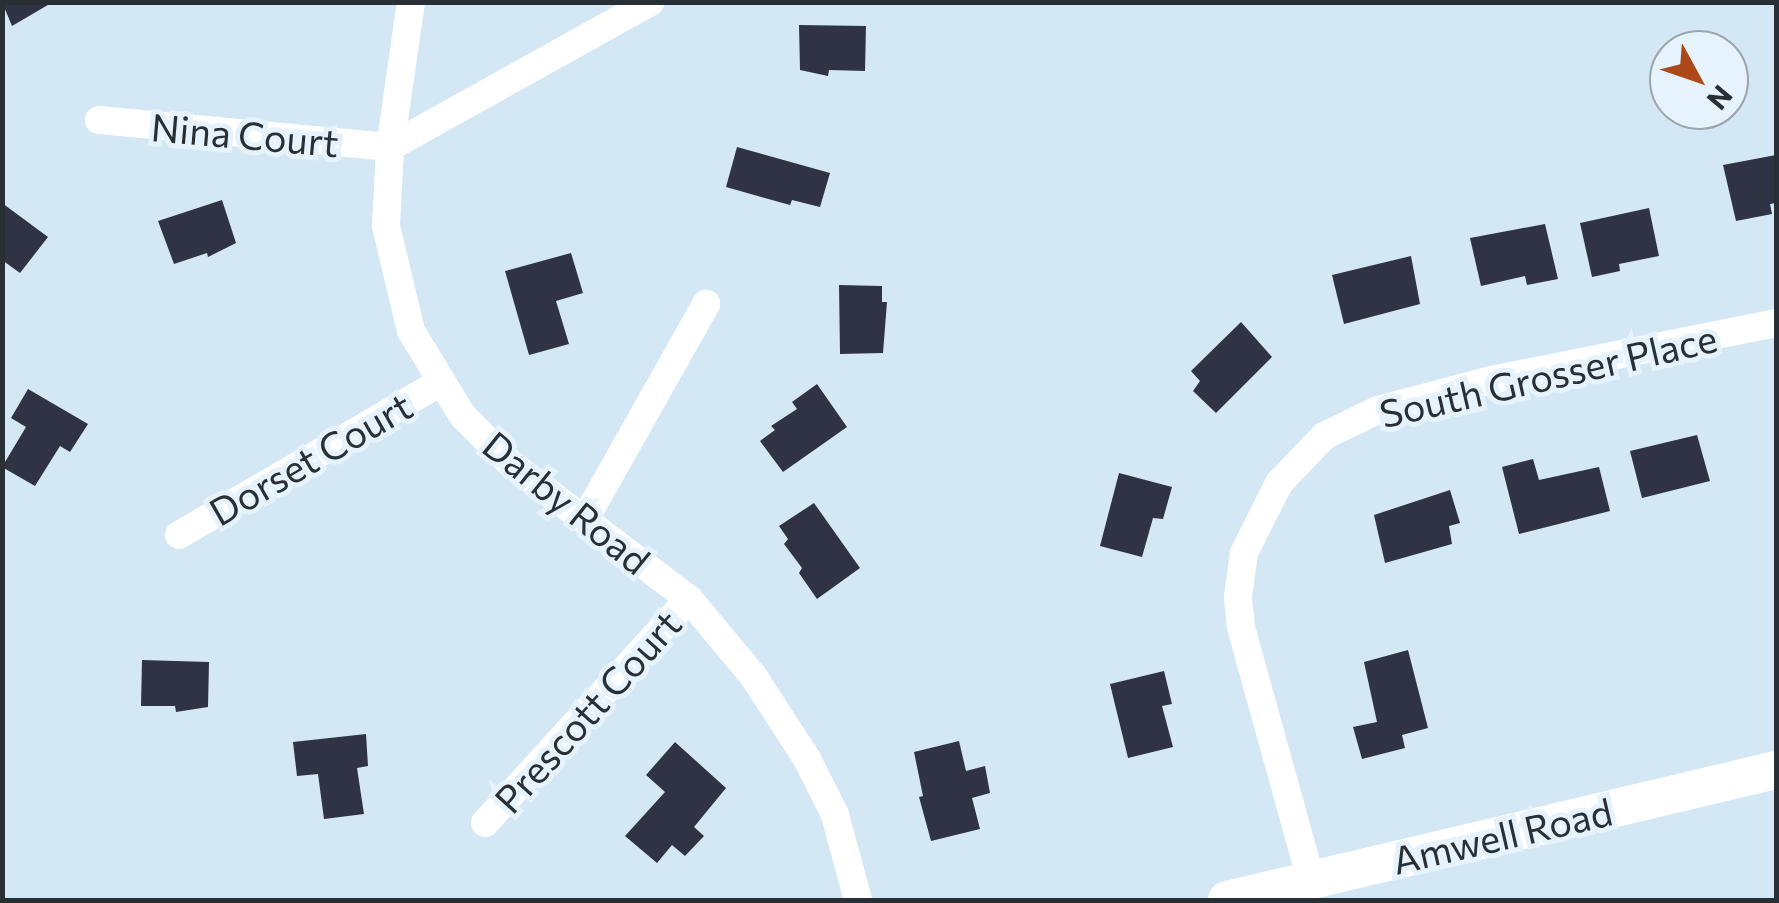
<!DOCTYPE html>
<style>
body{margin:0}
#map{position:relative;width:1779px;height:903px;overflow:hidden;background:#d3e7f5;font-family:Commissioner,sans-serif}
div>[style]{position:absolute}
.building>*{inset:0;background:#2f3343}
.street>*{height:28px;margin:-14px;padding:0 14px;transform-origin:14px;border-radius:14px;background:#fff}
.secondary>*{height:38px;margin:-19px;padding:0 19px;transform-origin:19px;border-radius:19px;background:#fff}
span{translate:-50% -50%;white-space:nowrap;text-align:center;line-height:1.15;-webkit-text-stroke:10px #e7f3fc;paint-order:stroke}
.street-label{font-size:38px;color:#282f35}
.frame{position:absolute;inset:0;border:5px solid #282f35;pointer-events:none}
.north{position:absolute;left:1649px;top:30px;width:100px;height:100px;box-sizing:border-box;background:#e7f3fc;border:2px solid #9ba5ac;border-radius:50%;rotate:130deg;font-size:28px;font-weight:700;line-height:40px;text-align:center;color:#282f35}
.north::after{content:'';display:block;margin:auto;width:35px;height:45px;background:#ad4819;clip-path:polygon(50% 0,100% 100%,50% 72%,0 100%)}
</style>
<div id="map">
<div class="building">
<div style="clip-path:polygon(2px 2px,53px 2px,12px 26px)"></div>
<div style="clip-path:polygon(799px 25px,866px 26px,865px 71px,829px 70px,828px 76px,800px 70px)"></div>
<div style="clip-path:polygon(737px 147px,830px 173px,820px 207px,792px 200px,790px 205px,726px 187px)"></div>
<div style="clip-path:polygon(1776px 155px,1776px 203px,1770px 204px,1772px 214px,1736px 221px,1723px 165px)"></div>
<div style="clip-path:polygon(222px 200px,236px 243px,208px 257px,207px 253px,174px 264px,158px 221px)"></div>
<div style="clip-path:polygon(2px 203px,48px 237px,20px 273px,2px 260px)"></div>
<div style="clip-path:polygon(1649px 208px,1659px 256px,1619px 264px,1620px 271px,1592px 277px,1580px 223px)"></div>
<div style="clip-path:polygon(1545px 224px,1558px 279px,1527px 285px,1525px 276px,1481px 286px,1470px 238px)"></div>
<div style="clip-path:polygon(571px 253px,583px 293px,556px 301px,569px 344px,529px 355px,505px 271px)"></div>
<div style="clip-path:polygon(1411px 256px,1420px 304px,1344px 324px,1332px 275px)"></div>
<div style="clip-path:polygon(839px 285px,882px 286px,882px 302px,887px 302px,883px 353px,840px 354px)"></div>
<div style="clip-path:polygon(1241px 322px,1272px 357px,1216px 413px,1193px 391px,1200px 381px,1191px 371px)"></div>
<div style="clip-path:polygon(817px 384px,847px 427px,783px 472px,760px 441px,775px 430px,771px 426px,797px 409px,792px 402px)"></div>
<div style="clip-path:polygon(28px 389px,88px 424px,70px 452px,60px 446px,35px 486px,2px 467px,26px 427px,11px 418px)"></div>
<div style="clip-path:polygon(1697px 435px,1710px 481px,1642px 498px,1630px 451px)"></div>
<div style="clip-path:polygon(1533px 459px,1539px 480px,1599px 467px,1610px 511px,1519px 534px,1502px 467px)"></div>
<div style="clip-path:polygon(1119px 473px,1172px 487px,1163px 519px,1153px 518px,1142px 557px,1100px 546px)"></div>
<div style="clip-path:polygon(1450px 490px,1460px 523px,1449px 526px,1452px 544px,1385px 563px,1374px 515px)"></div>
<div style="clip-path:polygon(814px 503px,860px 568px,817px 599px,799px 573px,802px 568px,784px 544px,788px 539px,779px 526px)"></div>
<div style="clip-path:polygon(1408px 650px,1428px 728px,1402px 735px,1405px 748px,1362px 759px,1353px 727px,1377px 722px,1364px 662px)"></div>
<div style="clip-path:polygon(142px 660px,209px 662px,208px 707px,176px 712px,175px 706px,141px 706px)"></div>
<div style="clip-path:polygon(1164px 671px,1172px 704px,1162px 706px,1173px 747px,1128px 758px,1110px 684px)"></div>
<div style="clip-path:polygon(366px 734px,368px 766px,357px 768px,364px 814px,324px 819px,318px 774px,297px 776px,293px 742px)"></div>
<div style="clip-path:polygon(959px 741px,966px 771px,985px 766px,990px 793px,972px 798px,980px 829px,931px 841px,919px 797px,923px 796px,914px 752px)"></div>
<div style="clip-path:polygon(675px 742px,726px 788px,694px 827px,704px 836px,685px 856px,672px 845px,657px 863px,625px 836px,665px 792px,646px 775px)"></div>
</div>
<div class="street">
<div style="left:411px;top:2px;width:147px;rotate:98.2deg"></div>
<div style="left:390px;top:147px;width:79px;rotate:92.9deg"></div>
<div style="left:386px;top:226px;width:108px;rotate:76.6deg"></div>
<div style="left:411px;top:331px;width:98px;rotate:58.7deg"></div>
<div style="left:462px;top:415px;width:69px;rotate:45deg"></div>
<div style="left:511px;top:464px;width:223px;rotate:37.2deg"></div>
<div style="left:689px;top:599px;width:102px;rotate:50.2deg"></div>
<div style="left:754px;top:677px;width:98px;rotate:57.1deg"></div>
<div style="left:807px;top:759px;width:63px;rotate:63.4deg"></div>
<div style="left:835px;top:815px;width:88px;rotate:74.9deg"></div>
<div style="left:99px;top:120px;width:292px;rotate:5.3deg"></div>
<div style="left:390px;top:147px;width:298px;rotate:-29.1deg"></div>
<div style="left:585px;top:519px;width:247px;rotate:-60.6deg"></div>
<div style="left:179px;top:535px;width:303px;rotate:-30.3deg"></div>
<div style="left:485px;top:823px;width:303px;rotate:-47.7deg"></div>
<div style="left:1311px;top:880px;width:263px;rotate:-105.5deg"></div>
<div style="left:1241px;top:627px;width:30px;rotate:-96deg"></div>
<div style="left:1238px;top:597px;width:44px;rotate:-82.2deg"></div>
<div style="left:1244px;top:553px;width:78px;rotate:-63.4deg"></div>
<div style="left:1279px;top:483px;width:65px;rotate:-46.2deg"></div>
<div style="left:1324px;top:436px;width:60px;rotate:-25.7deg"></div>
<div style="left:1378px;top:410px;width:117px;rotate:-14.9deg"></div>
<div style="left:1491px;top:380px;width:291px;rotate:-11.3deg"></div>
</div>
<div class="secondary">
<div style="left:1227px;top:900px;width:564px;rotate:-13.32deg"></div>
</div>
<div class="street-label">
<span style="left:245px;top:134px;rotate:5deg">Nina Court</span>
<span style="left:1548px;top:375px;rotate:-13deg">South Grosser Place</span>
<span style="left:310px;top:458px;rotate:-30deg">Dorset Court</span>
<span style="left:567px;top:502px;rotate:39deg">Darby Road</span>
<span style="left:587px;top:711px;rotate:-48deg">Prescott Court</span>
<span style="left:1502px;top:835px;rotate:-13deg">Amwell Road</span>
</div>
<div class="frame"></div>
<div class="north">N</div>
</div>
